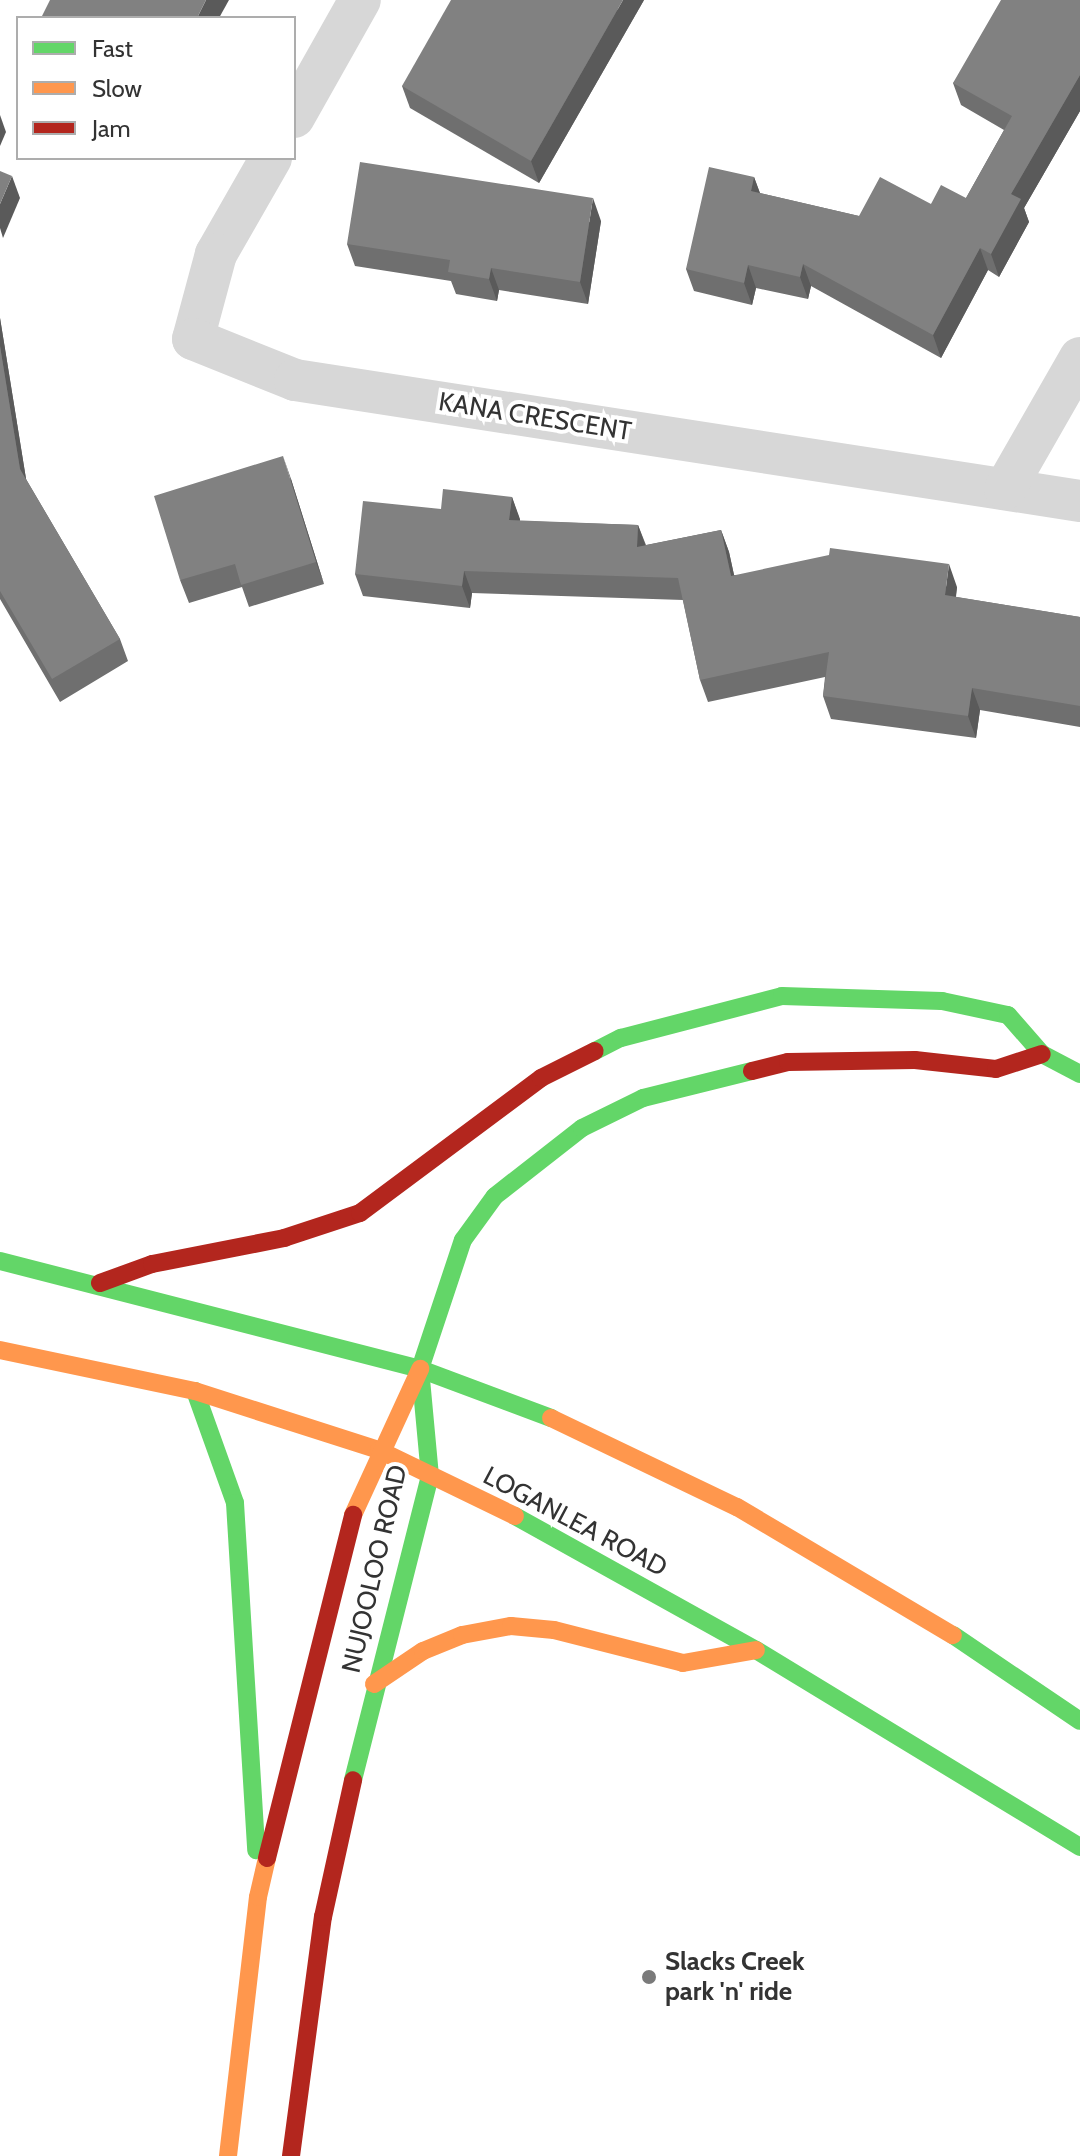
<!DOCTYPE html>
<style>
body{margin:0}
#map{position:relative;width:1080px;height:2156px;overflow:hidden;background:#fff;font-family:Cabin,sans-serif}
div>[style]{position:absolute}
.street>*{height:42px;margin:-21px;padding:0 21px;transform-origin:21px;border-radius:21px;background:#d7d7d7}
.fast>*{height:18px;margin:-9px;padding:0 9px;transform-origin:9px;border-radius:9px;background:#63d668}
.slow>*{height:18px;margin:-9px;padding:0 9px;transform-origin:9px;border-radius:9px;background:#ff974d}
.jam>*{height:18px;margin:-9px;padding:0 9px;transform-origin:9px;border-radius:9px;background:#b3261e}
.wall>*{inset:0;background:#6f6f6f}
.shaded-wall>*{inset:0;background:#5a5a5a}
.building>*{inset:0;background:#818181}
.dots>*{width:22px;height:22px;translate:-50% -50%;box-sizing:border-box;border:4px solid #fff;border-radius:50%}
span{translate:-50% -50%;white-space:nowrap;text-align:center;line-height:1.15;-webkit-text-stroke:8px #fff;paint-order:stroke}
.street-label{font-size:26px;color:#333}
.poi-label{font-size:26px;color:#333;font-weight:700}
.left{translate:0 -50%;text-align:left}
.legend{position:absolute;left:16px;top:16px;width:280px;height:144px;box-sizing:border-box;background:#fff;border:2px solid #adadad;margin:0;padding:10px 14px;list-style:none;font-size:24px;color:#333}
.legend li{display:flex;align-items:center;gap:16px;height:40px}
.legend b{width:40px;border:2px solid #adadad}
</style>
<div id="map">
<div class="street">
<div style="left:294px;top:117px;width:134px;rotate:-60.6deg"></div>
<div style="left:271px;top:158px;width:111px;rotate:119.8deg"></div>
<div style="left:216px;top:254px;width:88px;rotate:105.1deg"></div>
<div style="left:193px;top:339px;width:110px;rotate:21.9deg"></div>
<div style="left:295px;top:380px;width:794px;rotate:8.76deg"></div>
<div style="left:1005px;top:489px;width:151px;rotate:-60.2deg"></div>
</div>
<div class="fast">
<div style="left:595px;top:1051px;width:29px;rotate:-27deg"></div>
<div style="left:621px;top:1038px;width:166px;rotate:-14.6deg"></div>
<div style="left:782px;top:996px;width:160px;rotate:1.8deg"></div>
<div style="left:942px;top:1001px;width:67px;rotate:12deg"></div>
<div style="left:1008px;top:1015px;width:52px;rotate:48.9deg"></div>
<div style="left:1042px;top:1054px;width:43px;rotate:27.8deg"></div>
<div style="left:0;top:1261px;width:434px;rotate:14.4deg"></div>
<div style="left:420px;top:1369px;width:140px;rotate:20.5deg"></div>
<div style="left:420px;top:1369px;width:136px;rotate:-71.6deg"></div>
<div style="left:463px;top:1240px;width:54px;rotate:-54deg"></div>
<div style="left:495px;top:1196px;width:110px;rotate:-38deg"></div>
<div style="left:582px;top:1128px;width:68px;rotate:-26.2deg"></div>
<div style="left:643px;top:1098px;width:112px;rotate:-13.9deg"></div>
<div style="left:195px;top:1391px;width:119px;rotate:70.3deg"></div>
<div style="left:235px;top:1503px;width:348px;rotate:86.5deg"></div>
<div style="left:515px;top:1516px;width:276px;rotate:29.1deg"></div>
<div style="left:756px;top:1650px;width:379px;rotate:31.3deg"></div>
<div style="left:953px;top:1635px;width:153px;rotate:34.1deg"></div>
<div style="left:353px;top:1780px;width:314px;rotate:-75.8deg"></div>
<div style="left:430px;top:1476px;width:107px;rotate:-95.3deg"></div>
</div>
<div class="slow">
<div style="left:0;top:1350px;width:199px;rotate:11.9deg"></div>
<div style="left:195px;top:1391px;width:193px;rotate:17.8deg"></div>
<div style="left:379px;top:1450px;width:151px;rotate:25.9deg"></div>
<div style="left:551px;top:1418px;width:206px;rotate:25.6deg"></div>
<div style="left:737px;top:1507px;width:251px;rotate:30.7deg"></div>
<div style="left:353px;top:1515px;width:161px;rotate:-65.3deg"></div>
<div style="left:374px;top:1684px;width:59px;rotate:-34deg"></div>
<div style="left:423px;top:1651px;width:42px;rotate:-22.3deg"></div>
<div style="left:462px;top:1635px;width:50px;rotate:-10.4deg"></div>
<div style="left:511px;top:1626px;width:43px;rotate:5.3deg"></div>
<div style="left:554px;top:1630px;width:133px;rotate:14.3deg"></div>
<div style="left:683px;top:1663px;width:74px;rotate:-10.1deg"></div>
<div style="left:228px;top:2156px;width:261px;rotate:-83.4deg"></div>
<div style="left:258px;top:1897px;width:40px;rotate:-77deg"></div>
</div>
<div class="jam">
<div style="left:752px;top:1071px;width:37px;rotate:-14deg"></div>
<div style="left:788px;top:1062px;width:127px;rotate:-0.9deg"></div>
<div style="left:915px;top:1060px;width:81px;rotate:6.3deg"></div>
<div style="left:996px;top:1069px;width:48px;rotate:-18.1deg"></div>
<div style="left:100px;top:1283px;width:55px;rotate:-20.1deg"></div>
<div style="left:152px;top:1264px;width:135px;rotate:-11.1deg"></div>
<div style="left:284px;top:1238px;width:80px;rotate:-18.2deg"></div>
<div style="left:360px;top:1213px;width:226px;rotate:-36.7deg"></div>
<div style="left:541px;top:1078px;width:60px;rotate:-26.6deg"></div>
<div style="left:267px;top:1858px;width:354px;rotate:-75.9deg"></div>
<div style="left:291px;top:2156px;width:241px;rotate:-82.4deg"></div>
<div style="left:323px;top:1917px;width:140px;rotate:-77.6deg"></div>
</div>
<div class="wall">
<div style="clip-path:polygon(644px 0,539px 183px,410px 108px,402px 86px)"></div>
<div style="clip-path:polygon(1080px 0,1080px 111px,1024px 208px,1029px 222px,999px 277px,988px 270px,941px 358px,811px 286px,808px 299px,756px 288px,752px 305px,694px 291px,686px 269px,754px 177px,760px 193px,859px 216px,966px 198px,1004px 130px,961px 105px,953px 83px)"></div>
<div style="clip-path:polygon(601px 221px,588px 304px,499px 290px,497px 301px,456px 294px,451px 281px,355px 266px,347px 244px)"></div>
<div style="clip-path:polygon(0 318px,26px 479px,120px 639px,128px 661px,60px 702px,0 599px)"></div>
<div style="clip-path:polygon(291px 479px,324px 584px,249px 607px,242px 587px,189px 603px,180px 580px)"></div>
<div style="clip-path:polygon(512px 497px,520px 521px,638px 525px,646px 545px,721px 530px,729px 552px,734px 575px,957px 587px,956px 597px,1080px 617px,1080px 727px,980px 710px,976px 738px,831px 719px,823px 696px,825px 677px,708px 702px,700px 680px,683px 600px,472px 593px,470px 608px,363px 596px,355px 574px,441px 509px)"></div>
</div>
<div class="shaded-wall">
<div style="clip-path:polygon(206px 0,229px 0,219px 18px,197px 18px)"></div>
<div style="clip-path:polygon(623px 0,644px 0,539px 183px,531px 161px)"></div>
<div style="clip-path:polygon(1080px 75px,1080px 111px,1024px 208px,1029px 222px,999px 277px,991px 254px,1011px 194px)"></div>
<div style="clip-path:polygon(0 115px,6px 132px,0 146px)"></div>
<div style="clip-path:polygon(12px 176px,20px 198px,3px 238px,0 228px,0 204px)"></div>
<div style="clip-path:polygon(754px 177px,762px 199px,751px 191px)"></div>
<div style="clip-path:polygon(593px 198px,601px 221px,588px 304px,580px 282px)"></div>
<div style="clip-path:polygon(980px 248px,988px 270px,941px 358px,933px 335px)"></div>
<div style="clip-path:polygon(803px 264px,811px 286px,808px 299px,800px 277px)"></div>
<div style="clip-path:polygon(748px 265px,756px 288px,752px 305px,744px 283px)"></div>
<div style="clip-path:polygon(491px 268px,499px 290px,497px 301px,489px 279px)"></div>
<div style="clip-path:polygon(0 318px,28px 491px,20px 469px,0 346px)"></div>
<div style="clip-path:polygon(283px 456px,291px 479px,324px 584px,316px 562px)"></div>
<div style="clip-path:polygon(512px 497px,520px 519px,518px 542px,509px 520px)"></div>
<div style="clip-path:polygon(638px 525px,646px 547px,637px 547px)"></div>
<div style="clip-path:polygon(721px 530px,729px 552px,739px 598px,731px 576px)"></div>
<div style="clip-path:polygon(949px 564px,957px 587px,953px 617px,945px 595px)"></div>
<div style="clip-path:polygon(464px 571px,472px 593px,470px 608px,462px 586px)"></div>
<div style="clip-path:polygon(972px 688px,980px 710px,976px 738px,968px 716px)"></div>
</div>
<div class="building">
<div style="clip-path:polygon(50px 0,206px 0,197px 18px,41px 18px)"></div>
<div style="clip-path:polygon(451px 0,623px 0,531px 161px,402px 86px)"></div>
<div style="clip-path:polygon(1001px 0,1080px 0,1080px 75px,1011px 194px,1021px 199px,991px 254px,980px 248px,933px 335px,803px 264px,800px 277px,748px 265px,744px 283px,686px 269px,709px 167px,754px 177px,751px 191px,859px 216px,880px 177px,931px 204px,941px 185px,966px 198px,1012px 116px,953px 83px)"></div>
<div style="clip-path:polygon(360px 162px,593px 198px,580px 282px,491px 268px,489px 279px,448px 272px,450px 260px,347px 244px)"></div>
<div style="clip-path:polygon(0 171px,12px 176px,0 204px)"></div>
<div style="clip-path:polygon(0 346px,20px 469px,120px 639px,52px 679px,0 591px)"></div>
<div style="clip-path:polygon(283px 456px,316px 562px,241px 585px,235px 564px,180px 580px,154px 496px)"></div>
<div style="clip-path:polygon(443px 489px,512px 497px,509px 520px,638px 525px,637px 547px,721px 530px,731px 576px,829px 555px,830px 548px,949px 564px,945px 595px,1080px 617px,1080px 706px,972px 688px,968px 716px,823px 696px,829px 652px,700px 680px,678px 578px,464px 571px,462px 586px,355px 574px,363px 501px,441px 509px)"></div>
</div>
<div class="dots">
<div style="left:649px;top:1977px;background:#7a7a7a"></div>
</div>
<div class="street-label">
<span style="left:535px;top:417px;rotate:9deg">KANA CRESCENT</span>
<span style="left:575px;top:1522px;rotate:28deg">LOGANLEA ROAD</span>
<span style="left:375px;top:1569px;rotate:-77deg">NUJOOLOO ROAD</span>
</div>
<div class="poi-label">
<span class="left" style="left:665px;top:1977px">Slacks Creek<br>park 'n' ride</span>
</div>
<ul class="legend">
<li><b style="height:10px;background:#63d668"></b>Fast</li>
<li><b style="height:10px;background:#ff974d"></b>Slow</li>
<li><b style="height:10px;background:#b3261e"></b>Jam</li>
</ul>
</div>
